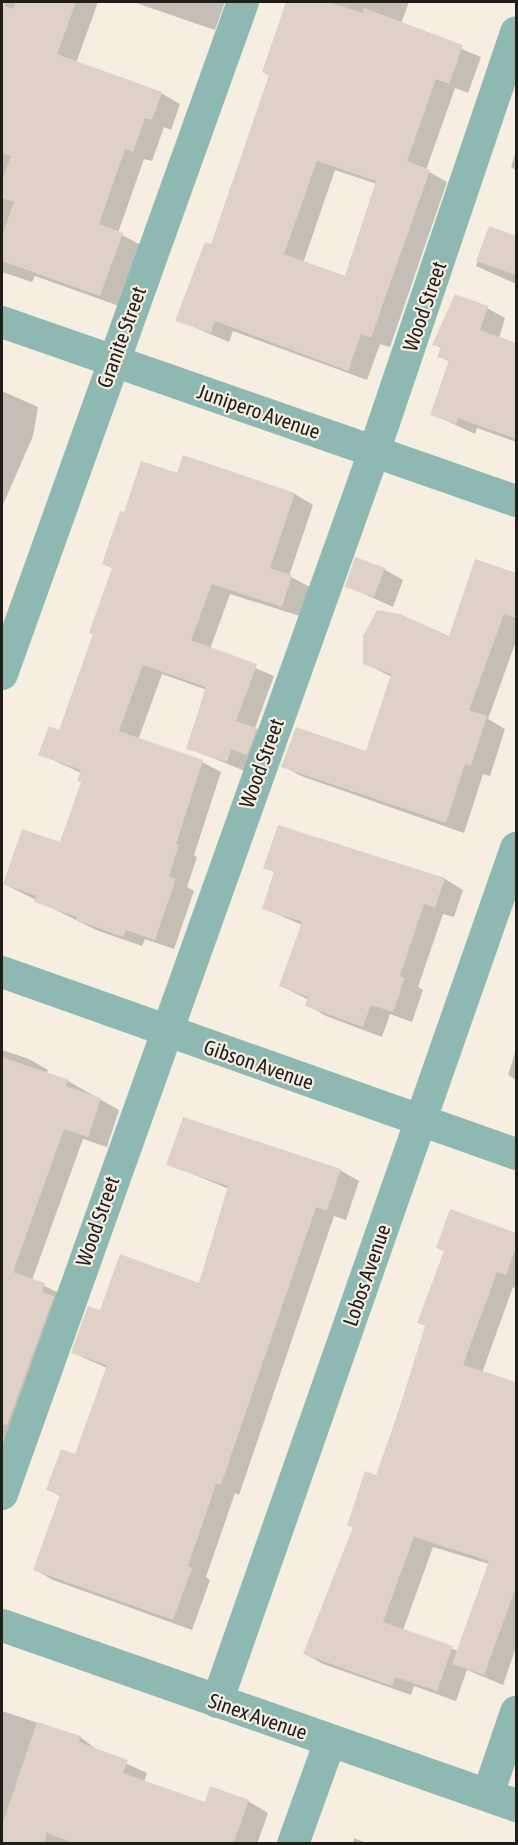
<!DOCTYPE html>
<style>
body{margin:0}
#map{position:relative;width:518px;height:1845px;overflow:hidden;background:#f6eee1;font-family:"Asap Condensed",sans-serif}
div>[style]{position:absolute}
.shadow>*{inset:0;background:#0003}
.building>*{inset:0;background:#dfd1c8}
.minor>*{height:32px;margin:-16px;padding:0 16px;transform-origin:16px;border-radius:16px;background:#8db9b2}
.tertiary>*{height:33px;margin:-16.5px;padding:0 16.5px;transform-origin:16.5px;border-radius:16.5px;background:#8db9b2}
span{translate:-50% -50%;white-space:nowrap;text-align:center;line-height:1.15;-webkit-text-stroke:4.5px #f6eee1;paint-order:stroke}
.street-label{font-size:21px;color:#211e1a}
.frame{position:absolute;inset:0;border:3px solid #211e1a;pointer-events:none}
</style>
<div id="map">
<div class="shadow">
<div style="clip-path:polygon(5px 2px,98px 2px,76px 63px,161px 93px,180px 104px,171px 130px,164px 127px,152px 161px,144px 159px,118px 233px,141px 245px,119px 306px,35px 276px,32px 282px,2px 272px,2px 10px)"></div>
<div style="clip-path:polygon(133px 2px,225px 2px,215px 30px)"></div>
<div style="clip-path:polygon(evenodd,288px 2px,409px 2px,401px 24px,481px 57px,468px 93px,455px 88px,426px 170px,447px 182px,390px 347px,380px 344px,367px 380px,233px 331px,229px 342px,177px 320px,212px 246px,270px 76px,263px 72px,288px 2px,335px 170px,377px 184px,346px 278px,303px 263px,335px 170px)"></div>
<div style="clip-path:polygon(516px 151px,516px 170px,511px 167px)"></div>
<div style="clip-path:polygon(490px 228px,516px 237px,516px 284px,476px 266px)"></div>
<div style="clip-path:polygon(487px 308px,505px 318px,499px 338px,516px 344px,516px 442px,477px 428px,475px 434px,432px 414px,450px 362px,439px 356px,442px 349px,434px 344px)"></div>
<div style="clip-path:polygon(2px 391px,38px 407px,33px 436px,2px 507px)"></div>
<div style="clip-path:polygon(178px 475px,295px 494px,313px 505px,289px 576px,310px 587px,300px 616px,230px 594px,210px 649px,274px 676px,255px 728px,274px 740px,245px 771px,188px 748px,207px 690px,162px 674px,138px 740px,202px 762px,221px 772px,194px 855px,197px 857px,187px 887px,194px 891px,174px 949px,145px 939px,142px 946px,96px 930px,4px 884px,61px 844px,82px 782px,81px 773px,40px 754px,60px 731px,95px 634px,113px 569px,104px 563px,125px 514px)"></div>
<div style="clip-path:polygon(476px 561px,516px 575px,516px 641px,488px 719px,505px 729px,490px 776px,483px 774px,464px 833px,301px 776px,283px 766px,366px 753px,392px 677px,364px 663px,450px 638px)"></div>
<div style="clip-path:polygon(384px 569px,403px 580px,393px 607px,347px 586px)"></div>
<div style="clip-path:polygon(279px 826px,445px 879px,463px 890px,454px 917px,443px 914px,418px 987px,423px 990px,412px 1022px,390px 1014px,382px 1037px,326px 1016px,307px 1005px,309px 1000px,281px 986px,302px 925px,263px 908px,275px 873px,265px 867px)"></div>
<div style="clip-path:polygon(2px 1050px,29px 1059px,48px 1070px,46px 1074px,68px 1081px,119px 1110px,107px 1147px,83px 1139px,32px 1280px,63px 1295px,2px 1455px)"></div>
<div style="clip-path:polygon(516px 1050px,516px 1080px,508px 1075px)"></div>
<div style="clip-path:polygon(168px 1164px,340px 1170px,359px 1181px,346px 1220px,334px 1216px,239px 1495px,235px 1493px,206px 1577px,210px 1580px,192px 1630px,53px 1580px,34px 1569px,61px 1497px,48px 1489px,75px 1456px,107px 1368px,73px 1353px,101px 1312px,200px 1285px,229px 1189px)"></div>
<div style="clip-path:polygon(evenodd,451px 1211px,516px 1235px,516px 1289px,513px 1287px,482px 1373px,516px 1384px,516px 1647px,503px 1685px,467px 1670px,456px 1701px,414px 1686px,411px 1695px,323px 1664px,305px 1654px,354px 1528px,349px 1525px,377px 1476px,427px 1327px,445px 1252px,437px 1247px,451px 1211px,433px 1547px,489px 1564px,458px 1651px,403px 1630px,433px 1547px)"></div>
<div style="clip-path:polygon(2px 1711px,80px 1737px,99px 1751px,147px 1773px,144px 1782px,205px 1804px,248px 1801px,268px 1813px,257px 1844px,2px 1844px)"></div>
<div style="clip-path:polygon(354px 1838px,369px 1844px,353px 1844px)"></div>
</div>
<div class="building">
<div style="clip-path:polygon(16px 2px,76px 2px,57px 54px,162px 92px,152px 120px,145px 118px,133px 152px,125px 149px,99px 224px,123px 233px,100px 296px,2px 261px,2px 235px,14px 202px,2px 198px,2px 180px,11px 156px,2px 153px,2px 5px,13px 9px)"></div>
<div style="clip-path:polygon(evenodd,286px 2px,329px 2px,363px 13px,364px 8px,463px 45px,449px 84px,436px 79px,407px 161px,430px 170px,371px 338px,361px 334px,348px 371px,215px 321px,211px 333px,175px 321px,205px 242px,211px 244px,269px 75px,262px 72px,286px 2px,317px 161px,376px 181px,345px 276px,284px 254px,317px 161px)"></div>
<div style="clip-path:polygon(489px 226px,516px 236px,516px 275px,476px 261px)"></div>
<div style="clip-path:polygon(455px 294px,488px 306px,480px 330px,516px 343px,516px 439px,458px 418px,456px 424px,430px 415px,449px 360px,437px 357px,441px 347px,432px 345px)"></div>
<div style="clip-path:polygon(183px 455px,295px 493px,270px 568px,292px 575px,282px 607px,212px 584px,191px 640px,257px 664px,236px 721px,257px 728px,247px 755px,231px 749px,227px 762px,186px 749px,206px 687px,143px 665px,119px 731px,203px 760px,176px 844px,179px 845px,169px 876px,176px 879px,155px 940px,126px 930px,123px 937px,76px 920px,77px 917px,34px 902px,36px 896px,3px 884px,22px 829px,60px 842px,81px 782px,77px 781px,81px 770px,38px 755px,49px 726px,59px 730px,93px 634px,89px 633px,112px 568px,102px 564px,120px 511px,124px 512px,141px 461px,177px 473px)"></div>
<div style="clip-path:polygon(355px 557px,385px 568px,374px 597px,345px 587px)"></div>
<div style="clip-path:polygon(475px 559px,516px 573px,516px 618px,504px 614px,469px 710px,487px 716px,471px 766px,465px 764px,446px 823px,281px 767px,296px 727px,366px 751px,391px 674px,363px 664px,363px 636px,377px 610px,400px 614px,449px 636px)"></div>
<div style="clip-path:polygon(278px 825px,445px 878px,435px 908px,424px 904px,400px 976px,405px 978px,393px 1012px,371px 1005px,363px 1027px,305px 1006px,308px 997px,279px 986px,302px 922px,262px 909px,274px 872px,263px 868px)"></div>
<div style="clip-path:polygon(2px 1057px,69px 1080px,66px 1086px,101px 1098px,88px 1137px,64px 1129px,13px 1272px,45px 1283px,42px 1292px,54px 1296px,7px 1425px,2px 1424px)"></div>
<div style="clip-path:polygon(183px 1117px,341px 1169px,327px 1211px,316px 1207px,221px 1485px,216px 1484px,188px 1566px,192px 1568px,173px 1620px,33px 1570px,60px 1495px,46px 1490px,61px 1449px,75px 1454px,107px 1365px,71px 1353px,88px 1306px,100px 1310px,120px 1254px,199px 1283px,228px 1186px,166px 1165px)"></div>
<div style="clip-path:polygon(450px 1209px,516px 1233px,516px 1247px,506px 1275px,497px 1272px,463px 1365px,516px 1382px,516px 1587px,484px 1675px,452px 1664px,489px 1561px,414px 1537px,383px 1622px,453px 1646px,437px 1691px,395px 1677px,392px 1686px,303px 1654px,353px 1527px,347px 1526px,365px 1471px,376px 1475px,396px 1419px,425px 1326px,417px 1323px,444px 1251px,436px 1248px)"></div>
<div style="clip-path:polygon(37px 1722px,81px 1736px,79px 1742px,128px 1760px,123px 1773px,205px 1802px,210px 1786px,249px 1800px,233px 1844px,76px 1844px,47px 1833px,44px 1844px,2px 1844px,2px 1825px)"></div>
</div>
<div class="minor">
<div style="left:2px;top:322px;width:544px;rotate:19.2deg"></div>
<div style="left:2px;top:674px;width:714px;rotate:-70.27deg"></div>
<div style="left:2px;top:972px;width:545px;rotate:19.5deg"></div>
<div style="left:2px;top:1494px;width:1106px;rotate:-70.35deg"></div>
<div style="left:374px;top:452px;width:443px;rotate:-71.3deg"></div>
<div style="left:217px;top:1702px;width:905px;rotate:-70.7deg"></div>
<div style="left:488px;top:1794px;width:87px;rotate:-71.1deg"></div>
<div style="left:293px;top:1844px;width:109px;rotate:-70.2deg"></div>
</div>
<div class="tertiary">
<div style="left:2px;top:1625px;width:545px;rotate:19.3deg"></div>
</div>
<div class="street-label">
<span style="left:424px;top:306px;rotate:-71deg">Wood Street</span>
<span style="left:121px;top:337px;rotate:-70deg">Granite Street</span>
<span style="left:259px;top:411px;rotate:19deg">Junipero Avenue</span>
<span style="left:261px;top:763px;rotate:-70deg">Wood Street</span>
<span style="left:259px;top:1064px;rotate:19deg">Gibson Avenue</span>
<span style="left:97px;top:1221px;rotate:-71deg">Wood Street</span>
<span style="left:366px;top:1275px;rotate:-71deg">Lobos Avenue</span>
<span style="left:258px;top:1716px;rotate:19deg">Sinex Avenue</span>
</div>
<div class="frame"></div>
</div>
